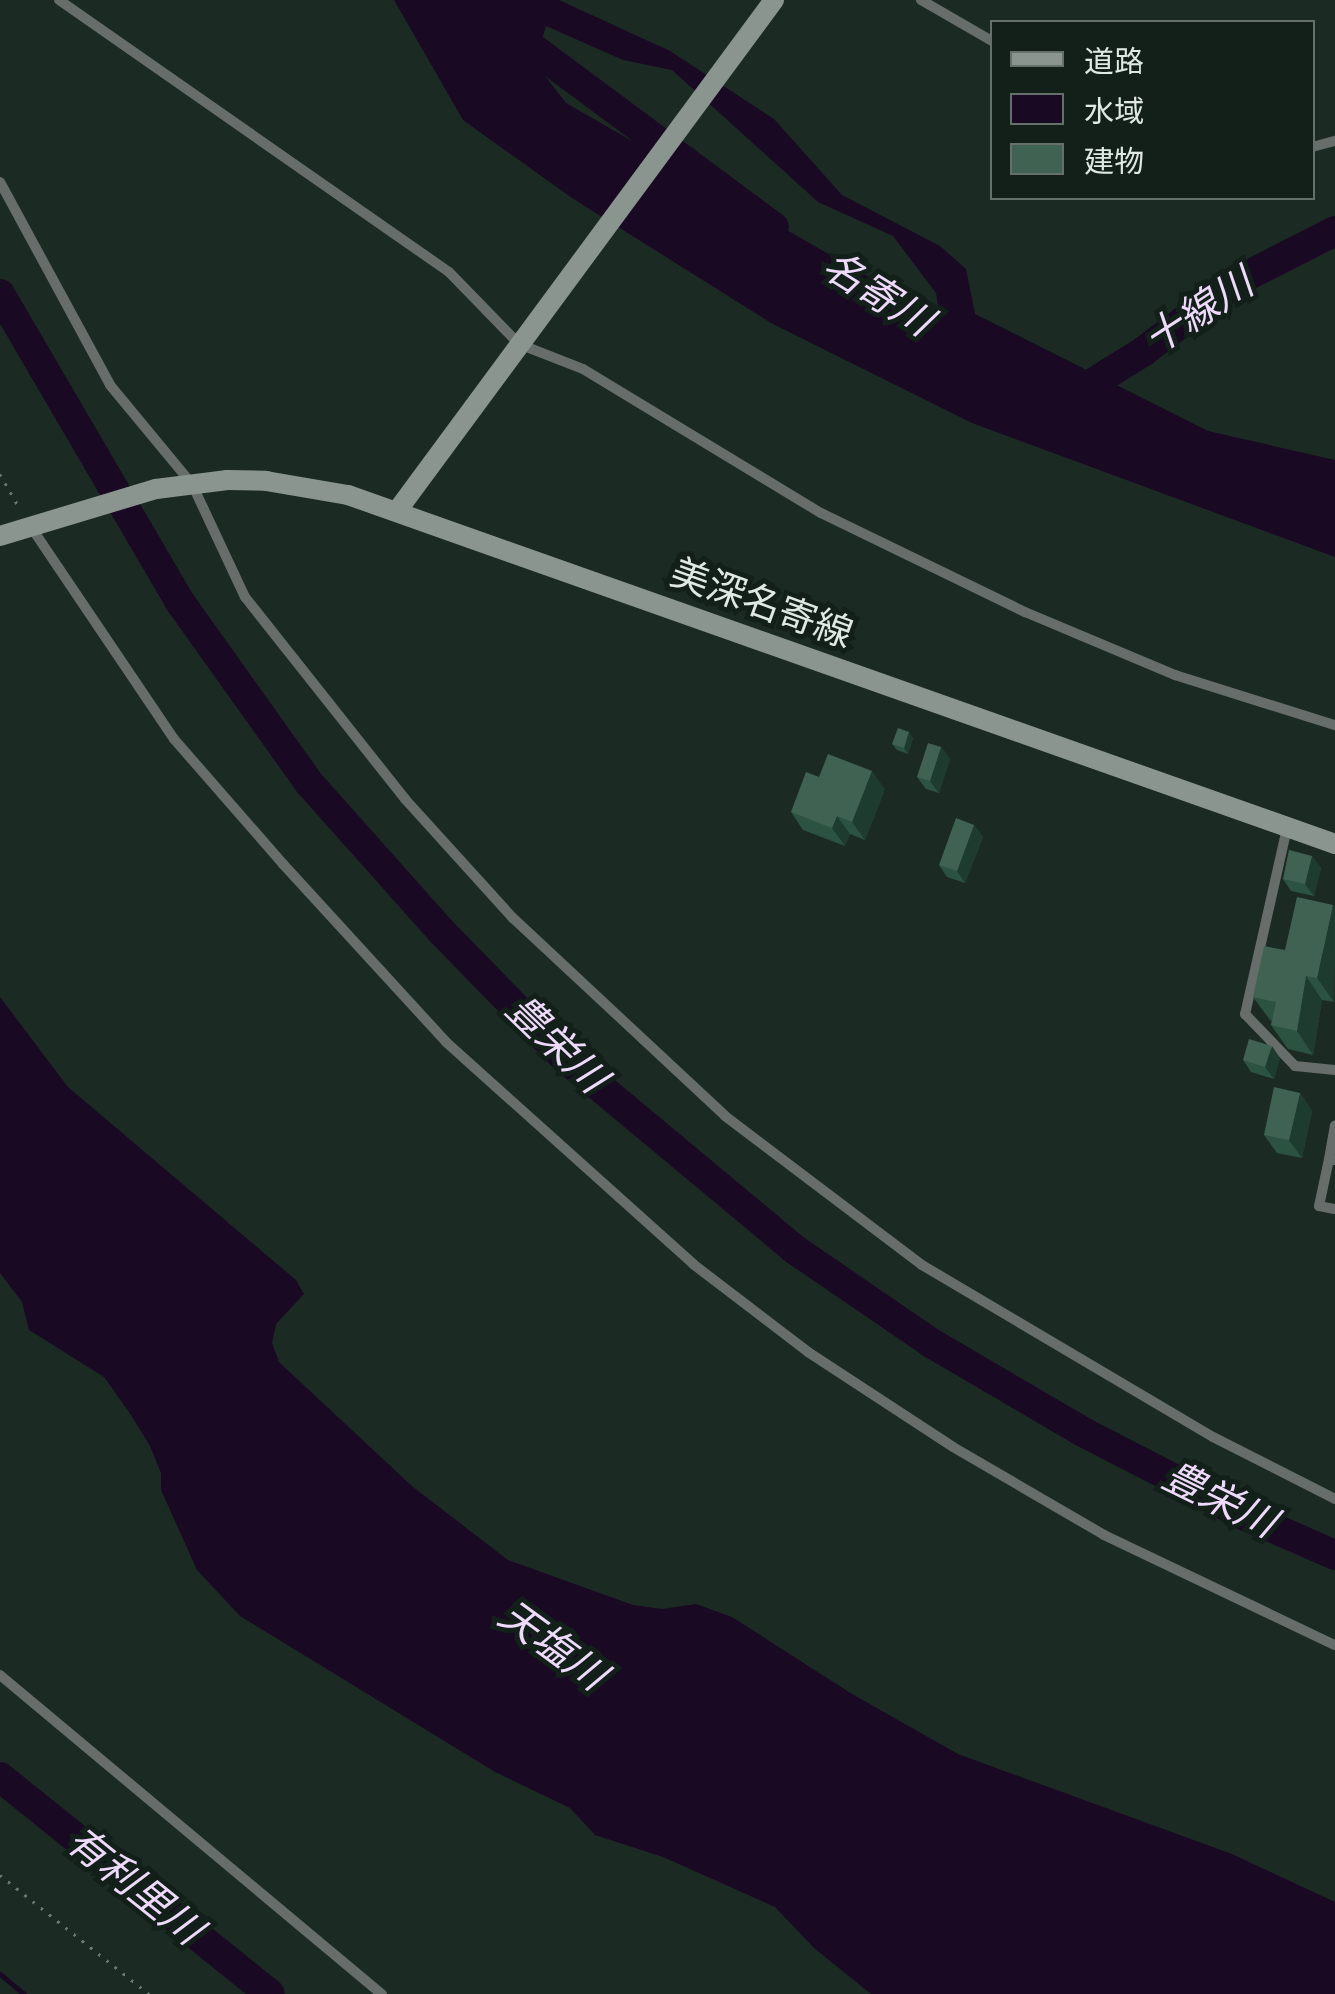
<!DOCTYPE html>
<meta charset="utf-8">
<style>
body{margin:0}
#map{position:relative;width:1335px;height:1994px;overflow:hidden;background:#1c2a24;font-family:Cabin,"Noto Sans JP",sans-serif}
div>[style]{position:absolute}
.water>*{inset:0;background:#1a0923}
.stream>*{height:5px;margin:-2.5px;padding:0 2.5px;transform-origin:2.5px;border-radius:2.5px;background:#1a0923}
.river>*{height:30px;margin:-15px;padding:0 15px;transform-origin:15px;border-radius:15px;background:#1a0923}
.path>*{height:2.5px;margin-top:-1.25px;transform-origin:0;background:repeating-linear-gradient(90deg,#6b7772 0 2.5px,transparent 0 10.5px)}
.lane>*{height:10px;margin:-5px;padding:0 5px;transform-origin:5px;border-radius:5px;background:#666d6a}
.secondary>*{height:20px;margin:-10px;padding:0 10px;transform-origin:10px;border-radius:10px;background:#8a9590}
.wall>*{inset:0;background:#2c5242}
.shaded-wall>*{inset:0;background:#1d3b2f}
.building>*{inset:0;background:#3f6253}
span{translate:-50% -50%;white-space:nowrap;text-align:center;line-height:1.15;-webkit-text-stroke:10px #13201a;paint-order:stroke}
.street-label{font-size:38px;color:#dfe8e3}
.water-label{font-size:40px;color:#efdafc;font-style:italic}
.legend{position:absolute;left:990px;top:20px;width:325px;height:180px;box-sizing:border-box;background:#13201a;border:2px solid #65706a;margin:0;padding:12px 18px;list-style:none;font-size:30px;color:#dfe8e3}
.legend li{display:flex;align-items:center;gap:20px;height:50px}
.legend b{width:50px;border:2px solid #65706a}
</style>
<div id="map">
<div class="water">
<div style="clip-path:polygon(evenodd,394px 0,559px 0,670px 51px,774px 119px,842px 195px,940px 246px,966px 269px,975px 314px,1208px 431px,1335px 460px,1335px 557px,972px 423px,771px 323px,572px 198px,463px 120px,394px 0,546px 26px,623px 60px,672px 70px,818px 202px,893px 236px,936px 293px,940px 318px,566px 103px,535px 63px,546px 26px)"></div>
<div style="clip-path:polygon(0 997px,68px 1087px,296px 1280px,304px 1294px,276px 1324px,272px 1343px,279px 1362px,413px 1487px,508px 1560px,633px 1605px,662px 1609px,696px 1604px,732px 1617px,852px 1694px,958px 1754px,1232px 1854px,1335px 1902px,1335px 1994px,871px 1994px,814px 1948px,775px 1907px,663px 1857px,595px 1835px,570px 1808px,495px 1772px,240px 1616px,197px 1570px,161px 1490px,161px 1473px,150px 1446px,129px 1412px,104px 1377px,29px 1330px,22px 1302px,0 1273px)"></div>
</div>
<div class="stream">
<div style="left:0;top:1974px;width:31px;rotate:40deg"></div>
</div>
<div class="river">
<div style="left:468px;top:0;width:381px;rotate:36.6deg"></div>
<div style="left:0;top:294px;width:357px;rotate:59.7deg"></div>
<div style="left:180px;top:602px;width:224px;rotate:54.5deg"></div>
<div style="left:310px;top:784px;width:197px;rotate:48.3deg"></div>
<div style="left:441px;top:931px;width:177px;rotate:45.7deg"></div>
<div style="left:565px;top:1058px;width:298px;rotate:39.8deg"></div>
<div style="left:794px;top:1249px;width:168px;rotate:34.4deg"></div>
<div style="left:933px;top:1344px;width:176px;rotate:30.4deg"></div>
<div style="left:1085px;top:1433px;width:183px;rotate:27.3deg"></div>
<div style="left:1248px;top:1517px;width:95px;rotate:23.6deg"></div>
<div style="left:1067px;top:399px;width:91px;rotate:-31.9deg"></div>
<div style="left:1144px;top:351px;width:114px;rotate:-37.2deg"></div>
<div style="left:1235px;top:282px;width:112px;rotate:-27deg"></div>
<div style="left:0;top:1777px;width:346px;rotate:38.8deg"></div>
</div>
<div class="path">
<div style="left:0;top:474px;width:39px;rotate:60deg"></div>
<div style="left:0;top:1875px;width:191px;rotate:38.6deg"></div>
</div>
<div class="lane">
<div style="left:59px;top:0;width:475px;rotate:34.9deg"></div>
<div style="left:449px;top:272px;width:100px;rotate:45.8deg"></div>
<div style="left:519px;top:344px;width:69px;rotate:21.3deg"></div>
<div style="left:583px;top:369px;width:278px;rotate:31.2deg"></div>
<div style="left:821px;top:513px;width:227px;rotate:25.9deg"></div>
<div style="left:1025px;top:612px;width:163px;rotate:22.8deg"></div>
<div style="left:1175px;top:675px;width:168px;rotate:17.4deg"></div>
<div style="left:921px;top:0;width:82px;rotate:30deg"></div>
<div style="left:1312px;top:147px;width:24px;rotate:-15deg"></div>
<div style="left:0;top:182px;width:231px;rotate:61.5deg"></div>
<div style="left:110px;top:385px;width:129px;rotate:50.4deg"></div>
<div style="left:192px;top:484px;width:125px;rotate:64.9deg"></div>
<div style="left:245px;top:597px;width:258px;rotate:51.6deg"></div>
<div style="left:405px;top:799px;width:161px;rotate:47.8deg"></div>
<div style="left:513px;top:918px;width:290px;rotate:43deg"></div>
<div style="left:725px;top:1116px;width:247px;rotate:37.1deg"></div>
<div style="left:922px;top:1265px;width:338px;rotate:30.6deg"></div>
<div style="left:1213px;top:1437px;width:137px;rotate:26.9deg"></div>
<div style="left:31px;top:527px;width:256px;rotate:56deg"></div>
<div style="left:174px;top:739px;width:166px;rotate:48.9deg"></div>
<div style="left:283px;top:864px;width:241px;rotate:47.5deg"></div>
<div style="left:446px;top:1042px;width:332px;rotate:41.9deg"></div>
<div style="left:693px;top:1264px;width:145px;rotate:37.4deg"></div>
<div style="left:808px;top:1352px;width:173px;rotate:33.2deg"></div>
<div style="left:953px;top:1447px;width:175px;rotate:30.2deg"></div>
<div style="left:1104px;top:1535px;width:256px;rotate:25.5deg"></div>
<div style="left:1287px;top:828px;width:191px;rotate:102.7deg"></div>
<div style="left:1245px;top:1014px;width:72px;rotate:46.1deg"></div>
<div style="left:1295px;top:1066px;width:40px;rotate:5.7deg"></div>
<div style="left:1329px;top:1159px;width:48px;rotate:102deg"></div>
<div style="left:1319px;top:1206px;width:16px;rotate:11deg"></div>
<div style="left:1334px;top:1160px;width:5px;rotate:-169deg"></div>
<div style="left:1329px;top:1159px;width:34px;rotate:-80deg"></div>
<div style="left:0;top:1675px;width:498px;rotate:39.9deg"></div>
</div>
<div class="secondary">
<div style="left:397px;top:511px;width:635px;rotate:-53.58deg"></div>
<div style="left:0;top:536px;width:163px;rotate:-16.8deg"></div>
<div style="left:156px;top:489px;width:72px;rotate:-7.2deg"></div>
<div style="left:227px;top:480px;width:39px;rotate:1deg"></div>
<div style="left:266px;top:481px;width:83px;rotate:9.7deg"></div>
<div style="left:348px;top:495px;width:1047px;rotate:19.47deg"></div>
</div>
<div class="wall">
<div style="clip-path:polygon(913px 738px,908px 754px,897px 750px,892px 744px)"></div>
<div style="clip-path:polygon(941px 747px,950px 759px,939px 793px,926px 789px,917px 777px)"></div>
<div style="clip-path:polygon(819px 777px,885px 789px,865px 840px,850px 834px,845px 846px,803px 830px,791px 812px)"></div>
<div style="clip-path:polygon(974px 825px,983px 837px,965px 883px,947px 877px,939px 865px)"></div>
<div style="clip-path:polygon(1312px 856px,1321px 868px,1314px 896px,1291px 891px,1283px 879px)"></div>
<div style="clip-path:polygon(1335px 907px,1334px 1002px,1322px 1000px,1313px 1055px,1288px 1049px,1271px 1025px,1272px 1021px,1270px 1020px,1253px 997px)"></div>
<div style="clip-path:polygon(1280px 1058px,1274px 1079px,1251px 1072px,1243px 1060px)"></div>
<div style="clip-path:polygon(1300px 1093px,1312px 1111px,1302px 1158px,1277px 1153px,1264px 1135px)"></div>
</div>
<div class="shaded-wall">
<div style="clip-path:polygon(909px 732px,913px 738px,908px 754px,904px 748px)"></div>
<div style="clip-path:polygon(941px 747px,950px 759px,939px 793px,930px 781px)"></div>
<div style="clip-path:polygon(872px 771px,885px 789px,865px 840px,852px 822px)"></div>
<div style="clip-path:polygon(837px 816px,850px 834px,845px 846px,832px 828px)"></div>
<div style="clip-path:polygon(974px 825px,983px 837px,965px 883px,957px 871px)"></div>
<div style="clip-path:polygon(1312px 856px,1321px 868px,1314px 896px,1305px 884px)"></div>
<div style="clip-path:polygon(1333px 905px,1335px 907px,1334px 1002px,1317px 978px)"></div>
<div style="clip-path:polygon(1306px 976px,1322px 1000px,1313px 1055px,1297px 1031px)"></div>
<div style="clip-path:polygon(1272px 1046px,1280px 1058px,1274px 1079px,1265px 1067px)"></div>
<div style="clip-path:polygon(1300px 1093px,1312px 1111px,1302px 1158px,1289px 1140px)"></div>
</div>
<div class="building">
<div style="clip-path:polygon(898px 728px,909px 732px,904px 748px,892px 744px)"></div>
<div style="clip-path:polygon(928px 743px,941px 747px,930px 781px,917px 777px)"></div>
<div style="clip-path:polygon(828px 754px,872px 771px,852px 822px,837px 816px,832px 828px,791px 812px,806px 772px,819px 777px)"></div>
<div style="clip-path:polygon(956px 818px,974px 825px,957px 871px,939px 865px)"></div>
<div style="clip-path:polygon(1289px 850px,1312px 856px,1305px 884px,1283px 879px)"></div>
<div style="clip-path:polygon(1297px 897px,1333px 905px,1317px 978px,1306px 976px,1297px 1031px,1271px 1025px,1276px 1002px,1253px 997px,1264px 946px,1285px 950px)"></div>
<div style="clip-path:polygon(1249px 1039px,1272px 1046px,1265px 1067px,1243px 1060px)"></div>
<div style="clip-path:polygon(1274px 1087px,1300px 1093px,1289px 1140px,1264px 1135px)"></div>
</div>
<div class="street-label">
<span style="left:762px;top:603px;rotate:20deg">美深名寄線</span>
</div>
<div class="water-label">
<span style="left:878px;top:293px;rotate:32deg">名寄川</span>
<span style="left:1198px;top:311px;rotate:-33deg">十線川</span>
<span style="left:557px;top:1043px;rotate:44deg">豊栄川</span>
<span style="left:1220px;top:1499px;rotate:26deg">豊栄川</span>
<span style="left:553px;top:1645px;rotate:36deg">天塩川</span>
<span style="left:135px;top:1885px;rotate:39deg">有利里川</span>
</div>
<ul class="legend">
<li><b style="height:12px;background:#8a9590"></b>道路</li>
<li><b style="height:28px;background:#1a0923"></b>水域</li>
<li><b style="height:28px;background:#3f6253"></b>建物</li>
</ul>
</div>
